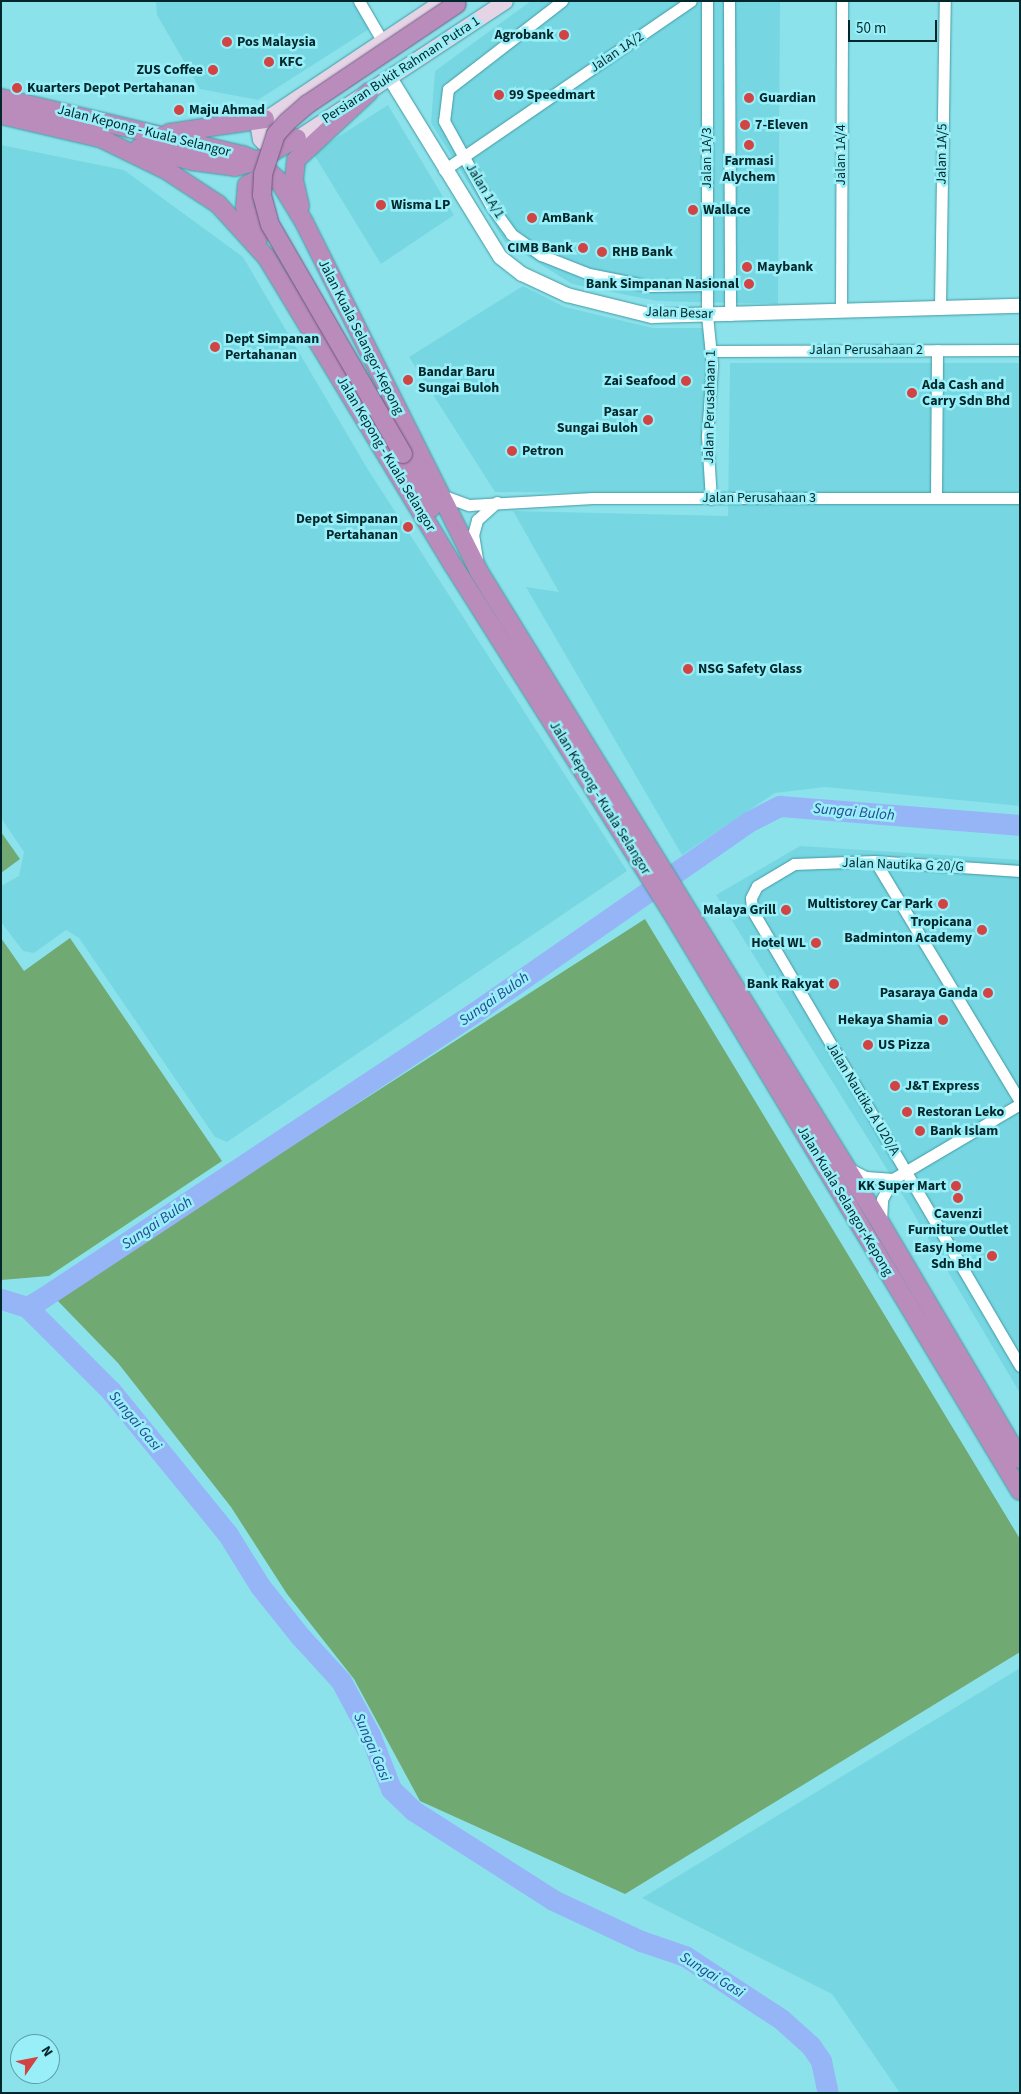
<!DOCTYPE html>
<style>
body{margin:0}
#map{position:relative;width:1021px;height:2094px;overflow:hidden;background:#8ce2eb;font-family:"Source Sans 3",sans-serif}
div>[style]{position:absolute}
.built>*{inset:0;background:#76d7e2}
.forest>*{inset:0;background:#70a971}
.river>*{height:21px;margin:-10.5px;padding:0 10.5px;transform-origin:10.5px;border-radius:10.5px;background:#96b5f7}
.roads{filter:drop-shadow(0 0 1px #439aa3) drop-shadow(0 0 1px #439aa3)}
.minor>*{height:11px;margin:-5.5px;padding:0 5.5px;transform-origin:5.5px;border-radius:5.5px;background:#fff}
.tertiary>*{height:14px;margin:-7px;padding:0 7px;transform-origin:7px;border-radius:7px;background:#fff}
.secondary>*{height:15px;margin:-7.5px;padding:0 7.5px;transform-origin:7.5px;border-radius:7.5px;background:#e5d4e6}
.trunk>*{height:18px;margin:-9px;padding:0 9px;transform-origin:9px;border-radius:9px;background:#ba8cbc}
.bridges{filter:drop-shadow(0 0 1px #6d567f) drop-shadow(0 0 1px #6d567f)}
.trunk-bridge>*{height:18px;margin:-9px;padding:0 9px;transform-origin:9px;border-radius:9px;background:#ba8cbc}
.dots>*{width:14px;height:14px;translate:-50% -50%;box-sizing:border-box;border:2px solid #99eff8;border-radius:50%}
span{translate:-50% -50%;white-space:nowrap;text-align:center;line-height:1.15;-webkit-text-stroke:5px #99eff8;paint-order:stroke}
.poi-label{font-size:14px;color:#00272b;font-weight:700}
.right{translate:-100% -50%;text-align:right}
.left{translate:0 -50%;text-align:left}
.street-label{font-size:14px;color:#00272b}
.water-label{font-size:15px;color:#274692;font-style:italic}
.frame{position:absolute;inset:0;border:2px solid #00272b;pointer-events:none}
.north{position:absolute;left:10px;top:2034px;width:50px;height:50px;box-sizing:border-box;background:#99eff8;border:1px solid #5c9fa6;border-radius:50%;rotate:57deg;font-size:14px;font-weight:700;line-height:20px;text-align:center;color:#00272b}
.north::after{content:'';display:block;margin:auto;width:18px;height:22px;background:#d24343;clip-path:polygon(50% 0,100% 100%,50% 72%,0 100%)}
.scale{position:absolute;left:848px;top:20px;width:89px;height:22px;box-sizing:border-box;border:2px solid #00272b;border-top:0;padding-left:6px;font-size:15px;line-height:18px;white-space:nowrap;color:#00272b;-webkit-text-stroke:4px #99eff8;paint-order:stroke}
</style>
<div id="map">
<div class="built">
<div style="clip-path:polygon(156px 1px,353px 1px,369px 29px,258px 100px,200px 89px,157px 15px)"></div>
<div style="clip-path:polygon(531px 1px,780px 1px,778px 304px,657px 301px,572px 284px,505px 242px,431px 123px,435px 71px)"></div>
<div style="clip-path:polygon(388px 105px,454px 215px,381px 264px,313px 153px)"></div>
<div style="clip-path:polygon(1px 145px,124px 170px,243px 257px,367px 468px,627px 871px,227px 1142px,215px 1137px,79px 938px,66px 930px,34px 953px,23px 951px,1px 922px,1px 886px,19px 876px,24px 852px,1px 818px)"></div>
<div style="clip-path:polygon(523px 286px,565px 307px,653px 328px,705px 328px,708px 350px,706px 494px,495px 492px,409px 357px)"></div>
<div style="clip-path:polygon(730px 363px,1020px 363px,1020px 806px,825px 787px,775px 793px,682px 855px,526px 587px,559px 592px,513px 511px,728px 516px)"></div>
<div style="clip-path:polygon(800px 846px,1020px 860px,1020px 1393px,893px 1179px,716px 895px)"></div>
<div style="clip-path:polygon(1020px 1668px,1020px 2093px,900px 2093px,832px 1994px,642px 1898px)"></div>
</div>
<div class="forest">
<div style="clip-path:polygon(1px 832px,20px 859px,1px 873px)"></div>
<div style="clip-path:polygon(645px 919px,1020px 1539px,1020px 1652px,625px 1894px,420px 1801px,354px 1679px,287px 1594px,231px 1507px,118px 1363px,55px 1298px)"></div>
<div style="clip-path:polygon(1px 938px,24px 971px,70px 938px,222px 1161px,49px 1276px,1px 1280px)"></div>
</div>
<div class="river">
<div style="left:1px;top:1299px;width:27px;rotate:17deg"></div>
<div style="left:27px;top:1307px;width:16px;rotate:-30deg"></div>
<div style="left:41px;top:1299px;width:520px;rotate:-33.48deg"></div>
<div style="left:475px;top:1012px;width:333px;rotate:-34.8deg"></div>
<div style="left:748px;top:822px;width:36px;rotate:-27deg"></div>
<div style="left:780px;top:806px;width:241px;rotate:4.5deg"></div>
<div style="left:27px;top:1307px;width:119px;rotate:45deg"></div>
<div style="left:111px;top:1391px;width:183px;rotate:50.8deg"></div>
<div style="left:227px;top:1533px;width:62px;rotate:58.1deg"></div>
<div style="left:260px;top:1586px;width:63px;rotate:51.5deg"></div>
<div style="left:299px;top:1635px;width:62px;rotate:47.6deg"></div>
<div style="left:341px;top:1681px;width:61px;rotate:61.8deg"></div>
<div style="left:370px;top:1735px;width:58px;rotate:68.7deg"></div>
<div style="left:391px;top:1789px;width:32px;rotate:44deg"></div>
<div style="left:414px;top:1811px;width:165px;rotate:32.6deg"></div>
<div style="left:553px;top:1900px;width:97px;rotate:25deg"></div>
<div style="left:641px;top:1941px;width:46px;rotate:18.8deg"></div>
<div style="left:685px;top:1956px;width:115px;rotate:33.3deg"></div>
<div style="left:781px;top:2019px;width:40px;rotate:42deg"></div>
<div style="left:811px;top:2046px;width:18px;rotate:56deg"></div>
<div style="left:821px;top:2061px;width:33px;rotate:78deg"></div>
</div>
<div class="roads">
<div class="minor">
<div style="left:359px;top:1px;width:48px;rotate:59.7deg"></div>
<div style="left:562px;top:1px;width:144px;rotate:142.3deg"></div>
<div style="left:448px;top:89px;width:32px;rotate:97deg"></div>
<div style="left:444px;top:121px;width:97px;rotate:61.1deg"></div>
<div style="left:491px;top:206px;width:34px;rotate:54deg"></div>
<div style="left:511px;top:234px;width:37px;rotate:35deg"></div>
<div style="left:541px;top:255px;width:52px;rotate:21.6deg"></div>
<div style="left:589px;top:274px;width:61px;rotate:11.3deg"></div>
<div style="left:649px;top:286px;width:58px;rotate:-1deg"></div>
<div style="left:707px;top:1px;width:314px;rotate:90deg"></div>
<div style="left:707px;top:315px;width:50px;rotate:84.3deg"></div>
<div style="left:712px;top:365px;width:71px;rotate:94deg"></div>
<div style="left:707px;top:436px;width:63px;rotate:86.4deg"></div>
<div style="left:729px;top:1px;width:314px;rotate:89.8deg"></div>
<div style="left:444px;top:170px;width:299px;rotate:-34.4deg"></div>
<div style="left:940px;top:306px;width:305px;rotate:-89.1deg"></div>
<div style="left:841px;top:310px;width:309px;rotate:-89.8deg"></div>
<div style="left:712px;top:351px;width:308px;rotate:-0.2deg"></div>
<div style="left:441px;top:495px;width:30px;rotate:20deg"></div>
<div style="left:469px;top:505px;width:124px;rotate:-3.2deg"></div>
<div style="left:593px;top:498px;width:427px"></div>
<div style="left:936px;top:497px;width:147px;rotate:-89.6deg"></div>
<div style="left:477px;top:559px;width:24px;rotate:-99deg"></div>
<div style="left:473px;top:535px;width:16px;rotate:-75deg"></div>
<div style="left:477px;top:520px;width:27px;rotate:-42deg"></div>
<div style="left:875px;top:861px;width:280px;rotate:58.9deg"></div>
<div style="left:1020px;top:871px;width:145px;rotate:-176.1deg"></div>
<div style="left:875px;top:861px;width:81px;rotate:177.9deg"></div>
<div style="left:794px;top:864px;width:43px;rotate:149.3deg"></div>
<div style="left:757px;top:886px;width:13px;rotate:117deg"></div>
<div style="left:751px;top:898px;width:12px;rotate:85deg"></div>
<div style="left:752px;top:910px;width:529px;rotate:59.56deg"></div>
<div style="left:848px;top:1168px;width:20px;rotate:27deg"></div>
<div style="left:866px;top:1177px;width:27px;rotate:4deg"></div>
<div style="left:881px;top:1221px;width:22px;rotate:-87deg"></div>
<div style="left:882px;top:1199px;width:23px;rotate:-61deg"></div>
<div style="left:893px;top:1179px;width:147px;rotate:-30.6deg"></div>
</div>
<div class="tertiary">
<div style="left:390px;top:78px;width:210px;rotate:58.4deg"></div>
<div style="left:500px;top:257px;width:28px;rotate:38deg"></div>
<div style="left:522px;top:274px;width:50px;rotate:25deg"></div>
<div style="left:567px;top:295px;width:88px;rotate:13.9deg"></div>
<div style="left:652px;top:316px;width:368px;rotate:-1.6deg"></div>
</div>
<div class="secondary">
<div style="left:442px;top:1px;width:213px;rotate:146.3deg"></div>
<div style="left:265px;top:119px;width:11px;rotate:128deg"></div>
<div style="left:258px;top:128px;width:11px;rotate:80deg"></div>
<div style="left:260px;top:139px;width:7px;rotate:45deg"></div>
<div style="left:265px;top:144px;width:14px;rotate:4deg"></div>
<div style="left:279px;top:145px;width:19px;rotate:-21deg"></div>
<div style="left:297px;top:138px;width:249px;rotate:-33.4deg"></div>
</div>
<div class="trunk">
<div style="left:1px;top:98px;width:249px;rotate:13.3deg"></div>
<div style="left:243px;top:155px;width:15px;rotate:23deg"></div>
<div style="left:257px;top:161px;width:30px;rotate:42deg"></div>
<div style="left:279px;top:181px;width:48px;rotate:58.6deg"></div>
<div style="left:304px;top:222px;width:389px;rotate:63.4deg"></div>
<div style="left:478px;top:570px;width:768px;rotate:58.36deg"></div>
<div style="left:881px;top:1224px;width:273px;rotate:59.4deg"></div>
<div style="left:1px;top:115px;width:102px;rotate:13.1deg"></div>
<div style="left:100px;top:138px;width:73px;rotate:25.9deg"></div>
<div style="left:166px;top:170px;width:62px;rotate:33.2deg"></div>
<div style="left:218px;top:204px;width:73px;rotate:47.8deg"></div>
<div style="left:267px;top:258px;width:359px;rotate:58.8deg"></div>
<div style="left:453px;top:565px;width:409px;rotate:57.8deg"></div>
<div style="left:671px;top:911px;width:677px;rotate:58.96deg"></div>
<div style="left:169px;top:133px;width:97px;rotate:-8.3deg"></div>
<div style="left:139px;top:148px;width:55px;rotate:13.8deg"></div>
<div style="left:192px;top:161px;width:43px;rotate:7.9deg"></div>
<div style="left:235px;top:167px;width:23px;rotate:-15deg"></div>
<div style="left:257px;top:161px;width:46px;rotate:-29.9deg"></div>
<div style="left:300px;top:206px;width:27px;rotate:-103deg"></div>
<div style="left:294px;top:180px;width:20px;rotate:-84deg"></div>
<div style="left:296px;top:160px;width:100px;rotate:-43deg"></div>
<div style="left:258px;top:239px;width:35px;rotate:-112deg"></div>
<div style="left:245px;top:207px;width:22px;rotate:-85deg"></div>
<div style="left:247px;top:185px;width:17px;rotate:-28deg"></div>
<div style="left:262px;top:177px;width:16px;rotate:11deg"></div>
<div style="left:403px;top:454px;width:61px;rotate:62.6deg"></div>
</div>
</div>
<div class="bridges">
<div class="trunk-bridge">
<div style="left:403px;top:454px;width:265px;rotate:-120.1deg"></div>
<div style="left:270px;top:225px;width:31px;rotate:-105deg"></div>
<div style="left:262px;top:195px;width:21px;rotate:-87deg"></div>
<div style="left:263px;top:174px;width:42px;rotate:-72deg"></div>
<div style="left:276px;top:134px;width:16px;rotate:-47deg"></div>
<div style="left:287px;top:122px;width:28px;rotate:-41deg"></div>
<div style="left:308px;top:104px;width:179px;rotate:-33.9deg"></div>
</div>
</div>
<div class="dots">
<div style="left:564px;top:35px;background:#d24343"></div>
<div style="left:227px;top:42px;background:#d24343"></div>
<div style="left:269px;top:62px;background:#d24343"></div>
<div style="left:213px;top:70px;background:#d24343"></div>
<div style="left:17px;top:88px;background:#d24343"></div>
<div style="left:499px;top:95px;background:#d24343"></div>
<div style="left:749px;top:98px;background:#d24343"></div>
<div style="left:179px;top:110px;background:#d24343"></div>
<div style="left:745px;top:125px;background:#d24343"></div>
<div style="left:749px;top:145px;background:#d24343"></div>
<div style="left:381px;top:205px;background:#d24343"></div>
<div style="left:693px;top:210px;background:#d24343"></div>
<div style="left:532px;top:218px;background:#d24343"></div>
<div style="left:583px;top:248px;background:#d24343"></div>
<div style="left:602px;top:252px;background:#d24343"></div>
<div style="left:747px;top:267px;background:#d24343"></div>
<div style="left:749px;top:284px;background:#d24343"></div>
<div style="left:215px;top:347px;background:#d24343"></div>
<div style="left:408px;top:380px;background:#d24343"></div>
<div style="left:686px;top:381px;background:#d24343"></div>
<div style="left:912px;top:393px;background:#d24343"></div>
<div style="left:648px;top:420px;background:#d24343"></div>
<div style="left:512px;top:451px;background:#d24343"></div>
<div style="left:408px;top:527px;background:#d24343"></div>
<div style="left:688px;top:669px;background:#d24343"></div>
<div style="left:943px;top:904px;background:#d24343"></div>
<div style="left:786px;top:910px;background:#d24343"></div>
<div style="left:982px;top:930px;background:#d24343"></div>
<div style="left:816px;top:943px;background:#d24343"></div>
<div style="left:834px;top:984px;background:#d24343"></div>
<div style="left:988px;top:993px;background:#d24343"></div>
<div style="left:943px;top:1020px;background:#d24343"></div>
<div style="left:868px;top:1045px;background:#d24343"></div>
<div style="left:895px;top:1086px;background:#d24343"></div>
<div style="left:907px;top:1112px;background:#d24343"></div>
<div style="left:920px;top:1131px;background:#d24343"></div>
<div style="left:956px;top:1186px;background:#d24343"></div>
<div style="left:958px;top:1198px;background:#d24343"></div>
<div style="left:992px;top:1256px;background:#d24343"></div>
</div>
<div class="poi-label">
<span class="right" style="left:554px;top:35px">Agrobank</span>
<span class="left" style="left:237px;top:42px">Pos Malaysia</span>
<span class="left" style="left:279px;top:62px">KFC</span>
<span class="right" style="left:203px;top:70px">ZUS Coffee</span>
<span class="left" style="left:27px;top:88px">Kuarters Depot Pertahanan</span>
<span class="left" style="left:509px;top:95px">99 Speedmart</span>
<span class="left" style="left:759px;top:98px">Guardian</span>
<span class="left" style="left:189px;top:110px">Maju Ahmad</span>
<span class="left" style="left:755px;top:125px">7-Eleven</span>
<span style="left:749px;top:169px">Farmasi<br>Alychem</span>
<span class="left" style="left:391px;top:205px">Wisma LP</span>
<span class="left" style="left:703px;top:210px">Wallace</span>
<span class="left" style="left:542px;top:218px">AmBank</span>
<span class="right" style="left:573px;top:248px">CIMB Bank</span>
<span class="left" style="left:612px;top:252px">RHB Bank</span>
<span class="left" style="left:757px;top:267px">Maybank</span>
<span class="right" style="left:739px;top:284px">Bank Simpanan Nasional</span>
<span class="left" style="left:225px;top:347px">Dept Simpanan<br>Pertahanan</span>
<span class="left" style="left:418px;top:380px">Bandar Baru<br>Sungai Buloh</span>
<span class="right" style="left:676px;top:381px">Zai Seafood</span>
<span class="left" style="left:922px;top:393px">Ada Cash and<br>Carry Sdn Bhd</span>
<span class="right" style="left:638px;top:420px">Pasar<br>Sungai Buloh</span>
<span class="left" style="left:522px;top:451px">Petron</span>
<span class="right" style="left:398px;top:527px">Depot Simpanan<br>Pertahanan</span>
<span class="left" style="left:698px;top:669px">NSG Safety Glass</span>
<span class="right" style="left:933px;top:904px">Multistorey Car Park</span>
<span class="right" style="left:776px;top:910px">Malaya Grill</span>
<span class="right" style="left:972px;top:930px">Tropicana<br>Badminton Academy</span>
<span class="right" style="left:806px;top:943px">Hotel WL</span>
<span class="right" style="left:824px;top:984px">Bank Rakyat</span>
<span class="right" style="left:978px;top:993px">Pasaraya Ganda</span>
<span class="right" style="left:933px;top:1020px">Hekaya Shamia</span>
<span class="left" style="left:878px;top:1045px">US Pizza</span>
<span class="left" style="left:905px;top:1086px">J&amp;T Express</span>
<span class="left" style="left:917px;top:1112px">Restoran Leko</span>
<span class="left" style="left:930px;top:1131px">Bank Islam</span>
<span class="right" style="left:946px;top:1186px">KK Super Mart</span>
<span style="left:958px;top:1222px">Cavenzi<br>Furniture Outlet</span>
<span class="right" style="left:982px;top:1256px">Easy Home<br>Sdn Bhd</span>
</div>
<div class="street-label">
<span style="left:617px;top:52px;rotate:-34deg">Jalan 1A/2</span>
<span style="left:401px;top:70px;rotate:-33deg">Persiaran Bukit Rahman Putra 1</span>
<span style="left:144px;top:131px;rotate:14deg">Jalan Kepong - Kuala Selangor</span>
<span style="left:942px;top:154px;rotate:-89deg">Jalan 1A/5</span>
<span style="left:841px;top:155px;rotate:-90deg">Jalan 1A/4</span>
<span style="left:707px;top:158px;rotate:-90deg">Jalan 1A/3</span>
<span style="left:485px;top:191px;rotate:59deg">Jalan 1A/1</span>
<span style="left:679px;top:313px;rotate:2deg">Jalan Besar</span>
<span style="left:361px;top:337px;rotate:63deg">Jalan Kuala Selangor-Kepong</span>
<span style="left:866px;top:350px">Jalan Perusahaan 2</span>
<span style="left:710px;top:407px;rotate:-89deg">Jalan Perusahaan 1</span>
<span style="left:386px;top:454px;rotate:59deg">Jalan Kepong - Kuala Selangor</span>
<span style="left:759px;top:498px">Jalan Perusahaan 3</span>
<span style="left:600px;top:798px;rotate:58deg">Jalan Kepong - Kuala Selangor</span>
<span style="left:903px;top:865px;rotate:2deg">Jalan Nautika G 20/G</span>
<span style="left:863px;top:1099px;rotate:59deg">Jalan Nautika A U20/A</span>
<span style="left:845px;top:1201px;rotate:59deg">Jalan Kuala Selangor-Kepong</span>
</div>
<div class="water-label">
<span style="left:854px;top:812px;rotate:5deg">Sungai Buloh</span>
<span style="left:494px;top:999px;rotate:-35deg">Sungai Buloh</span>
<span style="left:157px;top:1223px;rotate:-34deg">Sungai Buloh</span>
<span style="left:135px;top:1421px;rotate:50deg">Sungai Gasi</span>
<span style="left:372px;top:1747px;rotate:67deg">Sungai Gasi</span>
<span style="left:712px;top:1975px;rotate:32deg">Sungai Gasi</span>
</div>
<div class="frame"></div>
<div class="north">N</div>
<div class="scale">50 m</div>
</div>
